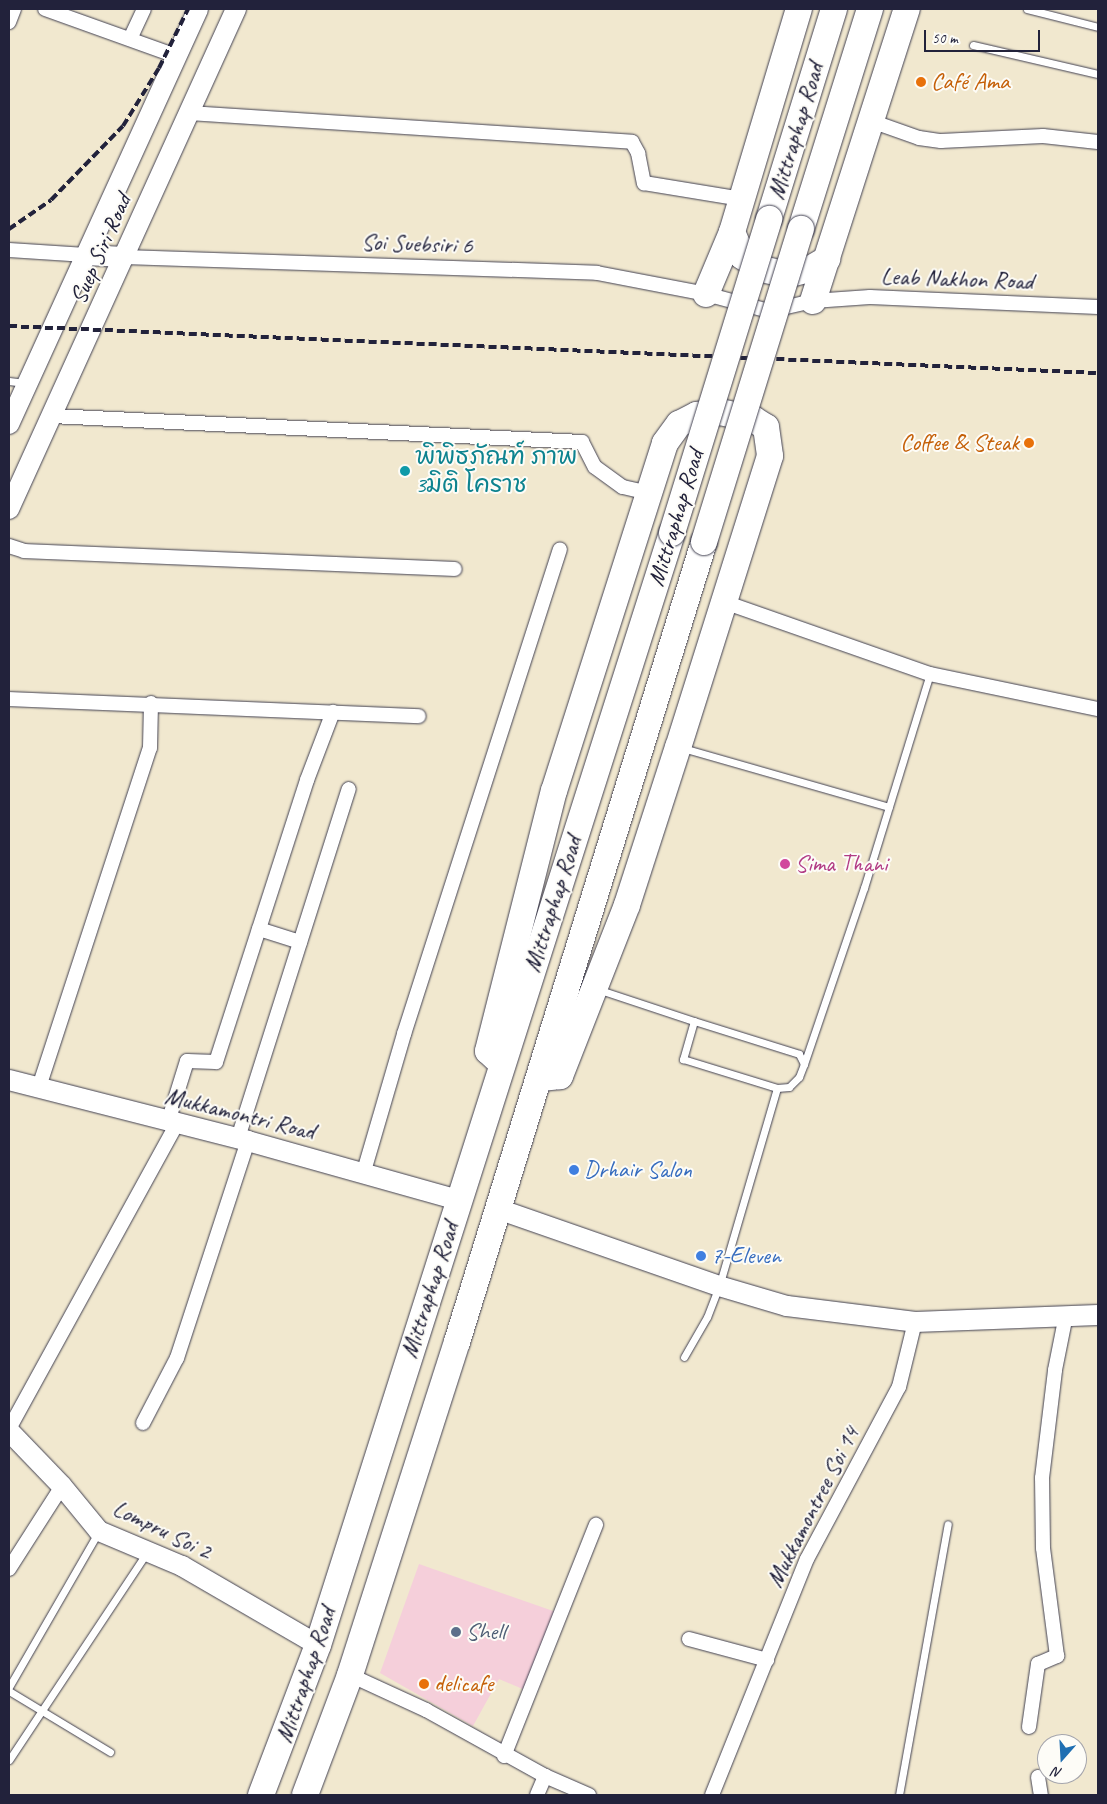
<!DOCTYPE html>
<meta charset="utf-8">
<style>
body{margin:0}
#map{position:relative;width:1107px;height:1804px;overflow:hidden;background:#f1e8cf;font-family:Caveat,"Playpen Sans Thai",sans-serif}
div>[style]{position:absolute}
.built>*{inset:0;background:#f5cfda}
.roads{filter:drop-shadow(0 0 1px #414051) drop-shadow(0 0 1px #414051)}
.lane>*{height:7px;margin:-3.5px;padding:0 3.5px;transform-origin:3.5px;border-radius:3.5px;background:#fff}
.street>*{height:14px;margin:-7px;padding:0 7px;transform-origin:7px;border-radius:7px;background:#fff}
.secondary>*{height:20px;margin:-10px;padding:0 10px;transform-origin:10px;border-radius:10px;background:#fff}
.highway>*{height:26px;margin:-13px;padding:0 13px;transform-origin:13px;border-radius:13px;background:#fff}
.rail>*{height:4px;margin-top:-2px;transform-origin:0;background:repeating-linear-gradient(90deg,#22223b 0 8px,transparent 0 12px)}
.bridges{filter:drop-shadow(0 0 1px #414051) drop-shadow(0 0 1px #414051)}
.highway-bridge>*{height:26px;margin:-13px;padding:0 13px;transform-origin:13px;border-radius:13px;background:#fff}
.dots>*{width:14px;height:14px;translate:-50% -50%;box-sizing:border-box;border:2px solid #fdfcf7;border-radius:50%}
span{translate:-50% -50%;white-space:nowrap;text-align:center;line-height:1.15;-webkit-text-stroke:4px #fdfcf7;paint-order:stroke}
.food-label{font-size:24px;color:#c56008}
.left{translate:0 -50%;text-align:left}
.right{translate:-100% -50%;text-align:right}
.street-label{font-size:24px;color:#22223b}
.culture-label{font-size:24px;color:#0d838f}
.hotel-label{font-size:24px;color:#b23c85}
.shop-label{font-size:24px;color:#366cbe}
.service-label{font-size:24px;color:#4e5e75}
.frame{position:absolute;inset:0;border:10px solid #22223b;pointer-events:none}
.north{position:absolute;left:1037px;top:1734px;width:50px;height:50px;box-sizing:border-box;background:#fdfcf7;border:1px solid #a5a5ac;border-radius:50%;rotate:199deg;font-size:14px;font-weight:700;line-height:20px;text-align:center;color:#22223b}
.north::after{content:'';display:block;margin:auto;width:18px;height:22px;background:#1f6fb2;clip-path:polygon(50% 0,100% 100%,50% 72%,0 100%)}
.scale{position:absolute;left:924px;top:30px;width:116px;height:22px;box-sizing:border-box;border:2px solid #22223b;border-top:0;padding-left:6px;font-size:15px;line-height:18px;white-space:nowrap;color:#22223b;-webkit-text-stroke:4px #fdfcf7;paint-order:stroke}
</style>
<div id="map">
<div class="built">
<div style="clip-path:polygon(419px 1564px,556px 1612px,525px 1690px,499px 1679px,473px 1726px,380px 1673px)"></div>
</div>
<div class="roads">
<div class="lane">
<div style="left:1027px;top:9px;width:73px;rotate:14.2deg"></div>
<div style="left:973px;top:45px;width:128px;rotate:13.1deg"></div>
<div style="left:9px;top:381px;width:16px;rotate:7deg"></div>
<div style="left:683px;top:748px;width:214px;rotate:16deg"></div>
<div style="left:600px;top:990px;width:99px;rotate:18.3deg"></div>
<div style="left:694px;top:1021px;width:40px;rotate:106deg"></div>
<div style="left:683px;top:1059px;width:98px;rotate:17.1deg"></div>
<div style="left:777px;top:1088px;width:206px;rotate:106.3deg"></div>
<div style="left:719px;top:1286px;width:33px;rotate:111deg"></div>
<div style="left:707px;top:1317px;width:46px;rotate:119.9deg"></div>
<div style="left:694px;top:1021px;width:110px;rotate:17.4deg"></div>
<div style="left:799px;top:1054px;width:11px;rotate:63deg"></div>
<div style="left:804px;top:1064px;width:14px;rotate:111deg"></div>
<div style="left:799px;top:1077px;width:14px;rotate:135deg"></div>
<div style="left:789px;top:1087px;width:12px;rotate:175deg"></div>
<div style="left:804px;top:1064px;width:186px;rotate:-71.2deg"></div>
<div style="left:864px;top:888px;width:224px;rotate:-72.9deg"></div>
<div style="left:9px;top:1687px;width:180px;rotate:-60deg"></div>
<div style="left:9px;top:1691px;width:118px;rotate:31.1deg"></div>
<div style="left:9px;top:1760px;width:247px;rotate:-56.4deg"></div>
<div style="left:899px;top:1795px;width:275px;rotate:-79.8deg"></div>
</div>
<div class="street">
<div style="left:45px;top:9px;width:139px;rotate:19.7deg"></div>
<div style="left:9px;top:22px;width:14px;rotate:-69deg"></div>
<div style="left:130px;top:39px;width:33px;rotate:-65deg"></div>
<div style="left:189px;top:113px;width:444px;rotate:3.7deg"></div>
<div style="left:632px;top:142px;width:13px;rotate:61deg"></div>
<div style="left:638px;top:153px;width:31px;rotate:79deg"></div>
<div style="left:644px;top:183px;width:99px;rotate:9.3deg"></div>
<div style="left:871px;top:121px;width:51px;rotate:19.5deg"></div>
<div style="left:919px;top:138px;width:22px;rotate:8deg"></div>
<div style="left:941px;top:141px;width:102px;rotate:-2.8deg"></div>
<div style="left:1043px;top:136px;width:55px;rotate:6.2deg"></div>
<div style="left:9px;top:250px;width:77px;rotate:3.7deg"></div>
<div style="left:124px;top:257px;width:473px;rotate:1.9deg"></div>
<div style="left:597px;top:273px;width:111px;rotate:10.9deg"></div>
<div style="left:706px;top:294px;width:65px;rotate:15.1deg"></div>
<div style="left:769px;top:311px;width:45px;rotate:-12.8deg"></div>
<div style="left:813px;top:301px;width:57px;rotate:-4deg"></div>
<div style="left:870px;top:297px;width:228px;rotate:2.5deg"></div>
<div style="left:52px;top:416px;width:531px;rotate:2.81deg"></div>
<div style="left:582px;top:442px;width:28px;rotate:63deg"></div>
<div style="left:595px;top:467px;width:34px;rotate:36deg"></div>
<div style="left:623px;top:487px;width:26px;rotate:13deg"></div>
<div style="left:9px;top:546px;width:16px;rotate:18deg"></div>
<div style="left:24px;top:551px;width:431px;rotate:2.4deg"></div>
<div style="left:724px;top:602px;width:218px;rotate:19.3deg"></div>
<div style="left:930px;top:674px;width:172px;rotate:11.8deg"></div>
<div style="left:9px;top:699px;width:410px;rotate:2.4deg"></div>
<div style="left:259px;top:929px;width:43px;rotate:17.6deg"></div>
<div style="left:39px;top:1087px;width:357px;rotate:-71.9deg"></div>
<div style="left:150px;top:748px;width:45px;rotate:-88.7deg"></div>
<div style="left:168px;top:1122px;width:64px;rotate:-72.7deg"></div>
<div style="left:187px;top:1061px;width:29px;rotate:2deg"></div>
<div style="left:216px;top:1062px;width:296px;rotate:-72.1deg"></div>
<div style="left:307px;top:780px;width:73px;rotate:-69.1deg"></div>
<div style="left:238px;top:1138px;width:366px;rotate:-72.4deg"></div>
<div style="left:364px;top:1171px;width:143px;rotate:-73.7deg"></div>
<div style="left:404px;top:1034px;width:509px;rotate:-72.17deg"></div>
<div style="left:143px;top:1423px;width:73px;rotate:-62.4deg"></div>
<div style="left:177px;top:1358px;width:228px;rotate:-71.9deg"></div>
<div style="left:9px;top:1429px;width:348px;rotate:-61.2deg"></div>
<div style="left:9px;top:1569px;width:98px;rotate:-57.4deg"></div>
<div style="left:689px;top:1639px;width:81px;rotate:15.1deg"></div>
<div style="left:350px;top:1675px;width:84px;rotate:24.7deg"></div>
<div style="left:426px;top:1710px;width:136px;rotate:29deg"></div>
<div style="left:545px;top:1776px;width:48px;rotate:23.4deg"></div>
<div style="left:1029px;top:1727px;width:64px;rotate:-81.9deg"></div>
<div style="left:1038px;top:1664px;width:21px;rotate:-23deg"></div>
<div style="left:1057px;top:1656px;width:109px;rotate:-97.4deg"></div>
<div style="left:1043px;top:1548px;width:70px;rotate:-90.8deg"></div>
<div style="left:1042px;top:1478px;width:109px;rotate:-83.1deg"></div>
<div style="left:1055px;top:1370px;width:56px;rotate:-78.7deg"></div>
<div style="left:504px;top:1756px;width:249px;rotate:-68.3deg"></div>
<div style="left:1038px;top:1777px;width:18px;rotate:81deg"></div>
<div style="left:537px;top:1795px;width:21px;rotate:-67deg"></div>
<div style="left:712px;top:1795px;width:254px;rotate:-68.1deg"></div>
<div style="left:807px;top:1559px;width:195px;rotate:-61.9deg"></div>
<div style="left:899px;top:1387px;width:67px;rotate:-76.2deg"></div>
</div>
<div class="secondary">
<div style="left:86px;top:255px;width:38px;rotate:3deg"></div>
<div style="left:9px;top:424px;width:456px;rotate:-65.5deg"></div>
<div style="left:9px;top:509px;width:549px;rotate:-65.58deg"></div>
<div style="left:9px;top:1080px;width:247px;rotate:14.3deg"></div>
<div style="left:248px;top:1141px;width:218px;rotate:15.7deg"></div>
<div style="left:498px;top:1209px;width:234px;rotate:19.2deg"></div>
<div style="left:719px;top:1286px;width:71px;rotate:16.4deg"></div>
<div style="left:787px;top:1306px;width:129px;rotate:7.1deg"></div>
<div style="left:915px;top:1322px;width:183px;rotate:-2.2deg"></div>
<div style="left:9px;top:1431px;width:76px;rotate:46.1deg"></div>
<div style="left:62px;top:1486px;width:58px;rotate:50.6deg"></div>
<div style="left:99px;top:1531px;width:90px;rotate:22.9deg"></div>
<div style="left:182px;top:1566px;width:157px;rotate:30.2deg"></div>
</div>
<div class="highway">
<div style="left:769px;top:219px;width:220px;rotate:-72.8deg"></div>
<div style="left:801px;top:229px;width:231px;rotate:-72.6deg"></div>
<div style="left:732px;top:232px;width:26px;rotate:67deg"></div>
<div style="left:742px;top:256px;width:24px;rotate:33deg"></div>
<div style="left:762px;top:269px;width:26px;rotate:13deg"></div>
<div style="left:787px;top:275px;width:24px;rotate:-15deg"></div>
<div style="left:810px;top:269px;width:20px;rotate:-30deg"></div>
<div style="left:706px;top:294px;width:67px;rotate:-67.2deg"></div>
<div style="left:732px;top:232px;width:233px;rotate:-73.3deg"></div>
<div style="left:813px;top:301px;width:307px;rotate:-72.2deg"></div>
<div style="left:502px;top:1064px;width:19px;rotate:-137deg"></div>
<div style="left:488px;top:1051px;width:268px;rotate:-75.8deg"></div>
<div style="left:554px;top:791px;width:365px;rotate:-72.3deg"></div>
<div style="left:665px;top:443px;width:24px;rotate:-54deg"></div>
<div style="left:679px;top:424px;width:20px;rotate:-27deg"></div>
<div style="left:697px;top:415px;width:23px;rotate:-7deg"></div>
<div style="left:720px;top:412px;width:34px;rotate:12deg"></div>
<div style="left:753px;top:419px;width:15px;rotate:32deg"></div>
<div style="left:766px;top:427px;width:29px;rotate:82deg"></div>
<div style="left:770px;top:456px;width:305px;rotate:107.5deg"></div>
<div style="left:678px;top:747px;width:166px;rotate:107.9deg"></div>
<div style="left:627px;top:905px;width:184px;rotate:111.4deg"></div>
<div style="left:560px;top:1076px;width:20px;rotate:174deg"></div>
<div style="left:261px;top:1795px;width:160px;rotate:-69.2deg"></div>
<div style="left:318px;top:1645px;width:1167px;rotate:-72.34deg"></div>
<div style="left:305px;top:1795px;width:128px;rotate:-69.4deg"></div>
<div style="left:350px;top:1675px;width:350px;rotate:-72.2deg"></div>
<div style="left:457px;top:1342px;width:837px;rotate:-72.84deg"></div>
</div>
</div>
<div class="rail">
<div style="left:9px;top:229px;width:51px;rotate:-34.6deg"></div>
<div style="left:51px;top:200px;width:103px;rotate:-45.8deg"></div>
<div style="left:123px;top:126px;width:68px;rotate:-58.2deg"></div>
<div style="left:159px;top:68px;width:66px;rotate:-63.8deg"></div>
<div style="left:9px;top:326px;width:1090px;rotate:2.47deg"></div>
</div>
<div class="bridges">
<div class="highway-bridge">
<div style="left:672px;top:533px;width:329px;rotate:-72.8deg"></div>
<div style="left:704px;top:542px;width:328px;rotate:-72.8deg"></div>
</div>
</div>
<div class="dots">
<div style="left:921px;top:82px;background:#e8710a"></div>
<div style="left:1029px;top:443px;background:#e8710a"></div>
<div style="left:405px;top:471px;background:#0f9aa8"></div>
<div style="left:785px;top:864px;background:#d1479c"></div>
<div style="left:574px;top:1170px;background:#3f7fe0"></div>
<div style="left:701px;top:1256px;background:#3f7fe0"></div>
<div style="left:456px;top:1632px;background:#5c6f8a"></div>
<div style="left:424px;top:1684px;background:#e8710a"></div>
</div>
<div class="food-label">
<span class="left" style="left:931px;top:82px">Café Ama</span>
<span class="right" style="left:1019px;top:443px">Coffee &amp; Steak</span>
<span class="left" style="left:434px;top:1684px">delicafe</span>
</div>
<div class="street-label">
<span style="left:796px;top:131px;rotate:-73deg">Mittraphap Road</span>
<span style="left:417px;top:244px;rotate:2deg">Soi Suebsiri 6</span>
<span style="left:101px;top:249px;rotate:-66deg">Suep Siri Road</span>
<span style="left:957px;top:279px;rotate:2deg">Leab Nakhon Road</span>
<span style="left:676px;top:518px;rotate:-73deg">Mittraphap Road</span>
<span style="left:553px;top:904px;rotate:-72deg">Mittraphap Road</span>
<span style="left:240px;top:1114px;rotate:14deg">Mukkamontri Road</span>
<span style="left:430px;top:1290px;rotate:-72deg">Mittraphap Road</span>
<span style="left:813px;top:1507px;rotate:-63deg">Mukkamontree Soi 14</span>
<span style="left:162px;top:1530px;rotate:26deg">Lompru Soi 2</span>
<span style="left:306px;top:1675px;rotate:-71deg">Mittraphap Road</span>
</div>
<div class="culture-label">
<span class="left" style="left:415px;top:471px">พิพิธภัณท์ ภาพ<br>3มิติ โคราช</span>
</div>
<div class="hotel-label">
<span class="left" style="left:795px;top:864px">Sima Thani</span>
</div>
<div class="shop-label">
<span class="left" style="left:584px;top:1170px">Drhair Salon</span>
<span class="left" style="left:711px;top:1256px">7-Eleven</span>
</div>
<div class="service-label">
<span class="left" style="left:466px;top:1632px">Shell</span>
</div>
<div class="frame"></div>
<div class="north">N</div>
<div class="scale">50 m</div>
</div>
